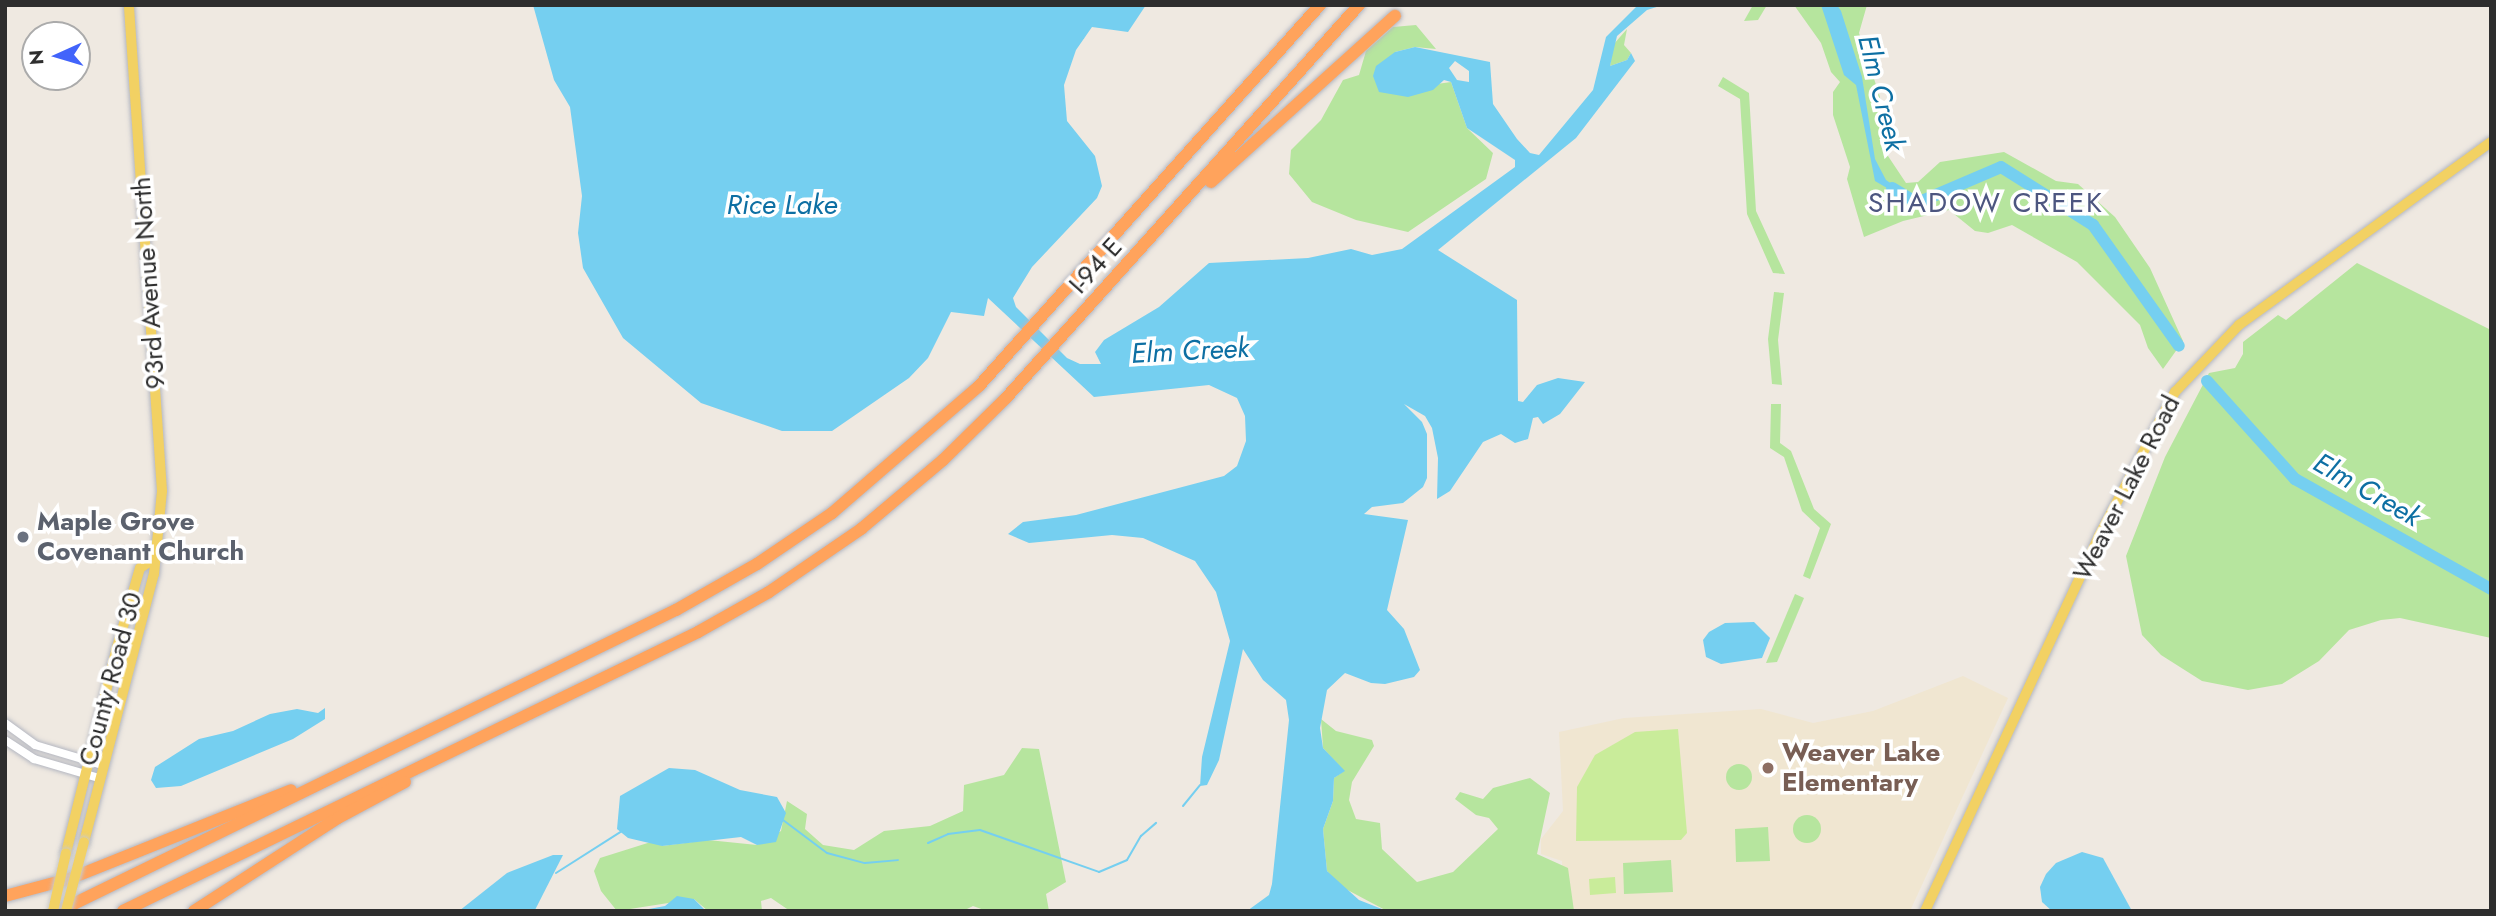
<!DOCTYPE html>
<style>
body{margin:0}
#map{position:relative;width:2496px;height:916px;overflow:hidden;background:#efe9e1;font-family:Jost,sans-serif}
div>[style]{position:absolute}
.education>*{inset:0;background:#f0e6d1}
.green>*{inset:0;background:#b6e59e}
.round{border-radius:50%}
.pitch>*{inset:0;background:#c9ec9a}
.water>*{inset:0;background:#75cff0}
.stream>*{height:2px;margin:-1px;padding:0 1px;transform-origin:1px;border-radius:1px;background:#75cff0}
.river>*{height:12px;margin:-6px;padding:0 6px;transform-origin:6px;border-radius:6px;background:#75cff0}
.roads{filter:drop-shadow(0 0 2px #b4b7c1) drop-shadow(0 0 2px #b4b7c1)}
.minor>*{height:8px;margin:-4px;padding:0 4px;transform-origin:4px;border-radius:4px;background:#fff}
.major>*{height:10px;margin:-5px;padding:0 5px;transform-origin:5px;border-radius:5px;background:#f2d163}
.highway>*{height:12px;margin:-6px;padding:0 6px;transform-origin:6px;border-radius:6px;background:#ffa35c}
.bridges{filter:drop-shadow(0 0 2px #c9c9c9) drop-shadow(0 0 2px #c9c9c9)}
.major-bridge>*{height:10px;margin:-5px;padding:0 5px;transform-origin:5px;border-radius:5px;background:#f2d163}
.dots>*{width:19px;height:19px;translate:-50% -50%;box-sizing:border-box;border:4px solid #fff;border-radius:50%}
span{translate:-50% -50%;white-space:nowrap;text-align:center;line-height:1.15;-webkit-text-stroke:7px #fff;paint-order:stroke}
.street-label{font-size:26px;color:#2e2e2e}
.worship-label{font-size:26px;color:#5b616d;font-weight:700}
.left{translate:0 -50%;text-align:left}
.education-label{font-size:26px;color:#785e54;font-weight:700}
.water-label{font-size:28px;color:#0d6fa3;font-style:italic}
.neighbourhood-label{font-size:28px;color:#4d5680;letter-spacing:2px}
.frame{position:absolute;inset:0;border:7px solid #2e2e2e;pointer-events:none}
.north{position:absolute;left:21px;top:21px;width:70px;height:70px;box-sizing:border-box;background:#fff;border:2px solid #ababab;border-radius:50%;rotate:266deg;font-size:19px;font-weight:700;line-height:28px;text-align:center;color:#2e2e2e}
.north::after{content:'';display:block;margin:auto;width:24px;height:32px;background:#4264fb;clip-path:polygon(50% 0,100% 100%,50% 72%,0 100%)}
</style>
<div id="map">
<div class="education">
<div style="clip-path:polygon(1963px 676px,2008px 698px,1910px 911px,1564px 911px,1562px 861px,1541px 854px,1541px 839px,1563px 811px,1559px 732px,1624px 718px,1761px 709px,1813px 723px,1873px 711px)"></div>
</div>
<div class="green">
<div style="clip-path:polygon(1753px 5px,1767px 5px,1758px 20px,1744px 21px)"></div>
<div style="clip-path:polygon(1794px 5px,1867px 5px,1859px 33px,1880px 97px,1880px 144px,1906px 183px,1918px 182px,1940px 162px,2004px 152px,2056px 181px,2078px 184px,2115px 217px,2150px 268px,2183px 341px,2163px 369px,2148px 348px,2140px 325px,2077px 262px,2012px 225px,1988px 233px,1975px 231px,1949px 210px,1903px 221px,1864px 237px,1847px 179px,1850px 167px,1833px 115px,1833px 92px,1840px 82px,1831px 72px,1821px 43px)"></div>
<div style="clip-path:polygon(1416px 25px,1436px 49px,1415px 47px,1395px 52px,1437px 84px,1451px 82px,1467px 128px,1493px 153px,1486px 179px,1408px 232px,1356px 220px,1312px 202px,1289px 174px,1291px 150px,1321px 120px,1343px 80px,1359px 75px,1366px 51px,1393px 27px)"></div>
<div style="clip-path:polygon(1627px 29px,1624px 45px,1631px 53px,1627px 60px,1610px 66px,1613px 45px)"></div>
<div style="clip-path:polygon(1723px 77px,1749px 93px,1756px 211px,1785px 274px,1773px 273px,1747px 214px,1740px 99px,1718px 86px)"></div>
<div style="clip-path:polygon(2357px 263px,2491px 330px,2491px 638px,2400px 618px,2381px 620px,2349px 630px,2319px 661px,2282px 684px,2248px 690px,2202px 681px,2161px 655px,2142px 635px,2126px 556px,2165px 457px,2209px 373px,2235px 368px,2243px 354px,2243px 342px,2278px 315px,2286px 320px)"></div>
<div style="clip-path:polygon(1774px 292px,1784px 293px,1778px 340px,1782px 385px,1772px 384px,1768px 339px)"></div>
<div style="clip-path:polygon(1771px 404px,1781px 404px,1780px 443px,1791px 451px,1814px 509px,1831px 524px,1810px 579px,1803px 576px,1820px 528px,1802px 511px,1784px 457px,1770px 448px)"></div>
<div style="clip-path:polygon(1795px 594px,1804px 598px,1777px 662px,1766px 663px)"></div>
<div style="clip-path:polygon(1321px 719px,1336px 731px,1372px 740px,1374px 746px,1352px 782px,1349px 800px,1356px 819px,1380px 823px,1382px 849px,1417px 882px,1453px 872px,1498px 829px,1489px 818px,1476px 815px,1455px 799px,1460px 792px,1483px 799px,1493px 788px,1530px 778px,1550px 793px,1537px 854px,1568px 868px,1574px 911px,1387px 911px,1340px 886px,1327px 871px,1323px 829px,1333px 801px,1334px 778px,1344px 771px,1323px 748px)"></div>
<div style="clip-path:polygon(1022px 748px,1039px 749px,1066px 882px,1046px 894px,1049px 911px,987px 911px,973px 906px,963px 911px,790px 911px,771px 898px,761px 901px,762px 911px,708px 911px,694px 899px,617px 911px,601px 891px,594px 871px,600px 858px,654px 841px,662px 846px,708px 840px,757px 845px,781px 831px,787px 801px,807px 814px,805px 829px,823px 845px,854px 850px,884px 831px,930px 826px,963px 811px,964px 785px,1004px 775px)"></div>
<div class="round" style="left:1726px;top:764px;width:26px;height:26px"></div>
<div class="round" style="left:1793px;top:815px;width:28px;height:28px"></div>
<div style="clip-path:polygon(1768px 827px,1770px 861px,1736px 862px,1735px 829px)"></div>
<div style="clip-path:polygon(1671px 860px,1673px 892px,1624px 894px,1623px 863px)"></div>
</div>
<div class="pitch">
<div style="clip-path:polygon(1678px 729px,1687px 833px,1681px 840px,1576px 841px,1577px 787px,1595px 755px,1635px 732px)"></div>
<div style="clip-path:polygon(1615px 877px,1616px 893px,1590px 895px,1589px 879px)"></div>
</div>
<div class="water">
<div style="clip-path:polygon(evenodd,533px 5px,1146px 5px,1128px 32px,1092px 27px,1076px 50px,1064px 85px,1067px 121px,1095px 156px,1102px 186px,1097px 198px,1032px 267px,1013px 298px,1016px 307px,1067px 358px,1080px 364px,1101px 364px,1095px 352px,1104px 340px,1159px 307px,1209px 263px,1308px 258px,1351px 249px,1372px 255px,1402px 249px,1515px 167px,1515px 160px,1467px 128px,1451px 82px,1444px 80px,1433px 90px,1408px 97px,1379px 92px,1373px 76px,1376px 66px,1395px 52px,1415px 47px,1490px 62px,1493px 104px,1517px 139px,1530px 153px,1539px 155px,1593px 90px,1606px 37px,1637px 6px,1663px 5px,1647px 10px,1617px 36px,1610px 66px,1627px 60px,1631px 53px,1635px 61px,1576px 138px,1438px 250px,1517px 300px,1518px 401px,1523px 402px,1537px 385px,1558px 378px,1585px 382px,1560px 414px,1543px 424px,1538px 417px,1533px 418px,1528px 439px,1515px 443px,1501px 434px,1483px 442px,1450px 491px,1437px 499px,1438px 458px,1432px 428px,1425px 416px,1404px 404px,1422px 422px,1427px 434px,1427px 478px,1423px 487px,1403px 503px,1372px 507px,1364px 514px,1408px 520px,1387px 610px,1404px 629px,1420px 670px,1414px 677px,1385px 684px,1371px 683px,1345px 673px,1327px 690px,1320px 728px,1323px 748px,1345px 771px,1334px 778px,1333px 801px,1323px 829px,1327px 871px,1359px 900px,1387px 911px,1247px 911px,1269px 895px,1272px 884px,1289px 720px,1286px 700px,1263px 680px,1243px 649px,1219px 760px,1207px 785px,1200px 786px,1202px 757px,1230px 641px,1216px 592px,1195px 561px,1143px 538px,1112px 535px,1029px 543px,1008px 534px,1023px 522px,1076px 515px,1224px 476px,1237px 466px,1246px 441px,1245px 416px,1237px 398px,1209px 385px,1094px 397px,988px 298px,984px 316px,951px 312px,928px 358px,909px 378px,832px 431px,782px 431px,701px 403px,623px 338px,583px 268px,578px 233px,582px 196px,570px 107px,554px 80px,533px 5px,1455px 61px,1469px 71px,1469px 82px,1457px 80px,1449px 68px,1455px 61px)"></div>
<div style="clip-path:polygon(1821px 5px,1837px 5px,1841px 11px,1862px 77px,1875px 159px,1886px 180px,1906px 194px,1904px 198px,1875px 181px,1856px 85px,1844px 75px)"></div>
<div style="clip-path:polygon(1754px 622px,1770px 638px,1762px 658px,1721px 664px,1706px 657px,1703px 640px,1709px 632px,1725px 623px)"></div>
<div style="clip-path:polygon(325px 708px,325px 719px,293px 739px,181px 786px,156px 788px,151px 780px,155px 767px,199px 739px,233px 731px,270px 714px,297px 709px,318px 713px)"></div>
<div style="clip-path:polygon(669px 768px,695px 770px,740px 790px,777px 797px,786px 813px,776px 842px,757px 845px,741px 837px,662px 846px,628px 838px,617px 829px,620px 796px)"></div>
<div style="clip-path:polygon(2082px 852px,2103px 858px,2132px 911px,2052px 911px,2042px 902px,2040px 887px,2046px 874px,2056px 863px)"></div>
<div style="clip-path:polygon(553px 855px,563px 855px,535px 910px,459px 911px,507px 873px)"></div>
<div style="clip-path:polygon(677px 896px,694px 899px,706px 911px,638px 911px,665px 906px)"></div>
</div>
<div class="stream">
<div style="left:1183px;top:806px;width:27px;rotate:-51deg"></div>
<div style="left:783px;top:820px;width:55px;rotate:36.9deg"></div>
<div style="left:827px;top:853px;width:39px;rotate:15deg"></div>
<div style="left:865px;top:863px;width:33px;rotate:-5deg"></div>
<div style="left:928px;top:843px;width:22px;rotate:-24deg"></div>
<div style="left:948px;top:834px;width:32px;rotate:-7deg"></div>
<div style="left:980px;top:830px;width:126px;rotate:19.4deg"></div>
<div style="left:1099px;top:872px;width:30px;rotate:-23deg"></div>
<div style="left:1127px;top:860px;width:28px;rotate:-60deg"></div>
<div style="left:1141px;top:836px;width:20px;rotate:-41deg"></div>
<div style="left:556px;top:873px;width:78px;rotate:-32.5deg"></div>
</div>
<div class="river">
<div style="left:1892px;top:188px;width:29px;rotate:31deg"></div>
<div style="left:1917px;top:203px;width:91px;rotate:-23.2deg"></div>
<div style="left:2001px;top:167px;width:109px;rotate:32.2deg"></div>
<div style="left:2093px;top:225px;width:148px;rotate:54.6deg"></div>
<div style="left:2207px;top:381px;width:132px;rotate:48.1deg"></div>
<div style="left:2295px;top:479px;width:225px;rotate:29.3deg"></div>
</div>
<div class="roads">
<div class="minor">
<div style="left:5px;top:723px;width:37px;rotate:36deg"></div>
<div style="left:35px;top:745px;width:70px;rotate:16.6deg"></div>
<div style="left:5px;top:740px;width:35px;rotate:33deg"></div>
<div style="left:34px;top:759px;width:68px;rotate:16.3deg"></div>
</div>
<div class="major">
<div style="left:84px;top:842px;width:277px;rotate:-75.4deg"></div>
<div style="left:154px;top:574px;width:83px;rotate:-84.5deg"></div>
<div style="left:162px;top:491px;width:487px;rotate:-93.9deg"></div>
<div style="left:66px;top:853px;width:208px;rotate:-76.1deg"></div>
<div style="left:116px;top:651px;width:86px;rotate:-73.9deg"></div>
<div style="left:140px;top:568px;width:14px;rotate:-34deg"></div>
<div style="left:1925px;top:911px;width:413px;rotate:-65.1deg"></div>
<div style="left:2099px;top:536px;width:163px;rotate:-62.2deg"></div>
<div style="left:2175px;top:392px;width:93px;rotate:-46.3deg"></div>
<div style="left:2239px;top:325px;width:311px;rotate:-36deg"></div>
</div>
<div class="highway">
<div style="left:1211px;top:182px;width:248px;rotate:-42.1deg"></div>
<div style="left:5px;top:896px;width:66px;rotate:-14.9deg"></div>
<div style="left:69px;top:879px;width:239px;rotate:-21.8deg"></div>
<div style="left:59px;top:911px;width:687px;rotate:-26.01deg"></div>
<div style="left:676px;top:610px;width:93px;rotate:-29.6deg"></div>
<div style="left:757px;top:564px;width:91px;rotate:-34.2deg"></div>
<div style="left:832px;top:513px;width:194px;rotate:-40.8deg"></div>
<div style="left:979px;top:386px;width:511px;rotate:-48.17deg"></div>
<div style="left:123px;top:911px;width:639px;rotate:-25.88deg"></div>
<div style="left:698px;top:632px;width:81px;rotate:-29.4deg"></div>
<div style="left:769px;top:592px;width:112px;rotate:-34.4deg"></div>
<div style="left:861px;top:529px;width:107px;rotate:-40.1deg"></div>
<div style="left:943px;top:460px;width:88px;rotate:-44.5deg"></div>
<div style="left:1006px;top:398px;width:528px;rotate:-48.07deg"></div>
<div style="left:194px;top:911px;width:171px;rotate:-32.9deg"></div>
<div style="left:338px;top:818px;width:76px;rotate:-28.2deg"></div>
</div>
</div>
<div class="bridges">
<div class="major-bridge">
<div style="left:53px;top:911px;width:59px;rotate:-77.4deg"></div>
<div style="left:66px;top:911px;width:71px;rotate:-75.4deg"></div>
</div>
</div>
<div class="dots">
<div style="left:23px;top:537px;background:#6b7280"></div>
<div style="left:1768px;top:768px;background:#8d6e63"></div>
</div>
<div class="street-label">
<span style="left:1096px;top:266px;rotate:-48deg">I-94 E</span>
<span style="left:149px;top:283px;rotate:-94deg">93rd Avenue North</span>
<span style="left:2127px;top:488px;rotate:-63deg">Weaver Lake Road</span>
<span style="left:111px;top:679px;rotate:-75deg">County Road 30</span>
</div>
<div class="worship-label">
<span class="left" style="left:37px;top:537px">Maple Grove<br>Covenant Church</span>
</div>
<div class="education-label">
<span class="left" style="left:1782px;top:768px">Weaver Lake<br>Elementary</span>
</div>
<div class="water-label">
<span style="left:1881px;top:93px;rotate:76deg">Elm Creek</span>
<span style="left:782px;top:205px">Rice Lake</span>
<span style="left:1190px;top:351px;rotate:-3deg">Elm Creek</span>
<span style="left:2367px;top:490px;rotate:30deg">Elm Creek</span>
</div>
<div class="neighbourhood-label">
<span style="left:1986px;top:203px">SHADOW CREEK</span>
</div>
<div class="frame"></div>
<div class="north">N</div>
</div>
